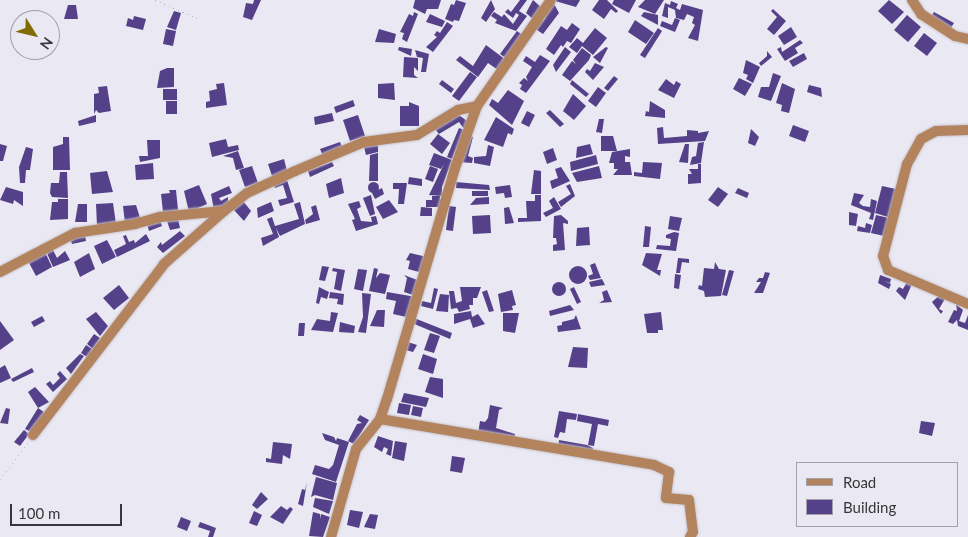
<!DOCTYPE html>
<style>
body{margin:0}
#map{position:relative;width:968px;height:537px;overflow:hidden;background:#eae8f2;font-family:Lato,sans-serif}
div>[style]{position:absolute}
.building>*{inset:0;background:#554189}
.round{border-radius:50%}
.path>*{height:1px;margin-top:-0.5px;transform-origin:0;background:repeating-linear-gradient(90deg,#adabb3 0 1px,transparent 0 5px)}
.roads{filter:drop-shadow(0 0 1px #c6c4cd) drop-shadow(0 0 1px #c6c4cd)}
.minor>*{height:10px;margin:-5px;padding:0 5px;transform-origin:5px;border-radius:5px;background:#b3835e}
span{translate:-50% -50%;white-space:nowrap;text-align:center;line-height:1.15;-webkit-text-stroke:5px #eae8f2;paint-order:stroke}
.legend{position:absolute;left:796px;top:462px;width:162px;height:65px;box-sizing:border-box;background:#eae8f2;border:1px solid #a2a1a8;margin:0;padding:6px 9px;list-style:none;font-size:15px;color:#37363a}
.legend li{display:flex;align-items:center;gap:10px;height:25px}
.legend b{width:25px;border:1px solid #a2a1a8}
.north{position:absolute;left:10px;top:10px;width:50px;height:50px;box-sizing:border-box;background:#eae8f2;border:1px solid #a2a1a8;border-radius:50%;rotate:126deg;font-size:14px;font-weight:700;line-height:20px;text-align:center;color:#37363a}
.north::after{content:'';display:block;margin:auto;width:18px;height:22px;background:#806b05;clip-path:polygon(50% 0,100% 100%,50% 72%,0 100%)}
.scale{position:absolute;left:10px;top:504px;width:112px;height:22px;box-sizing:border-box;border:2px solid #37363a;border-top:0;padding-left:6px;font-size:15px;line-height:18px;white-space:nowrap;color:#37363a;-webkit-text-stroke:4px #eae8f2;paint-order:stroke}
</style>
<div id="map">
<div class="building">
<div style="clip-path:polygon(254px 0,261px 0,252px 20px,243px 17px,246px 3px,253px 4px)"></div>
<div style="clip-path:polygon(415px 0,441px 0,438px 9px,427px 9px,425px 14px,413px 8px)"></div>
<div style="clip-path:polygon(456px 0,466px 3px,459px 21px,454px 20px,453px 22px,445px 19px,451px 4px,454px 5px)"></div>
<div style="clip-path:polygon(491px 0,495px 9px,486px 22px,481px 18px)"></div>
<div style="clip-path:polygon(520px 0,527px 0,519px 11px,527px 16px,516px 31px,495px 23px,497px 20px,491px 16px,494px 12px,502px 17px,504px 14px,513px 24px,519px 15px,516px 13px,513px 18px,505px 12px,508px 9px,511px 12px)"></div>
<div style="clip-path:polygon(533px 0,543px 9px,534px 20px,526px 13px)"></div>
<div style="clip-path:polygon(580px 0,576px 7px,555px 1px,556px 0)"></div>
<div style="clip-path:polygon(599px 0,607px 0,618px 11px,616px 13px,611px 9px,604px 19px,592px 10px)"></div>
<div style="clip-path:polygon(614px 0,636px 0,629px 13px,612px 4px)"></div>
<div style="clip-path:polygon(645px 0,664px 0,655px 14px,638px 7px)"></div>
<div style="clip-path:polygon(889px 0,904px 12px,892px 24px,878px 11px)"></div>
<div style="clip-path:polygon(671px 1px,678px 4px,676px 8px,680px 10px,682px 4px,703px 10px,698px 41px,688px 38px,695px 25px,692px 23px,694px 17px,687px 14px,684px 20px,676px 18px,675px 10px,668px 7px,668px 18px,662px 16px,665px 3px,670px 5px)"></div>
<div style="clip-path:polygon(553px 2px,559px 13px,543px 34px,534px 28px,544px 20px)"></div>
<div style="clip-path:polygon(68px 5px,76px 5px,78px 19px,64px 19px)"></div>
<div style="clip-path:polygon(773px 9px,786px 21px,774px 35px,767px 29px,777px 17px,771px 11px)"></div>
<div style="clip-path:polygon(174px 11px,181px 13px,176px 30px,167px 27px)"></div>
<div style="clip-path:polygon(414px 12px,418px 14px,407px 42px,402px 39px,404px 33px,400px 32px,409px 14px,413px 16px)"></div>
<div style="clip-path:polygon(644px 12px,658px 15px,658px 25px,641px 16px)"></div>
<div style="clip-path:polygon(934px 12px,954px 23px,950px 29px,930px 18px)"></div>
<div style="clip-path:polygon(430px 14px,445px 21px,442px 27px,426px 22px)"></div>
<div style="clip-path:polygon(907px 15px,921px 27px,908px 42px,894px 30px)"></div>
<div style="clip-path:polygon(134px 16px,146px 19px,143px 30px,126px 26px,128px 18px,133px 20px)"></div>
<div style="clip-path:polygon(675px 18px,680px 20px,675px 32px,660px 26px,662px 21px,672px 25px)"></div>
<div style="clip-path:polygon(635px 20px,654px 33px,646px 44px,628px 32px)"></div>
<div style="clip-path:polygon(447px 22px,453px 26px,433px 52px,426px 47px,437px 37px,434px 35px,437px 31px,440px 33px)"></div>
<div style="clip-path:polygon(572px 23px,580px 29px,571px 43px,567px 41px,563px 47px,561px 45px,554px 55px,546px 49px,561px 26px,567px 30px)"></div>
<div style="clip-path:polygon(791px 27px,797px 37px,784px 45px,778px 36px)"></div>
<div style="clip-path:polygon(595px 28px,607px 38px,593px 55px,582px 46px,577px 53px,569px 47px,577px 38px,583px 43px)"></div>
<div style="clip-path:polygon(658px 28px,662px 31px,645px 58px,640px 55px)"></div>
<div style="clip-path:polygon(166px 29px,176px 31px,173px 46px,163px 44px)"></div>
<div style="clip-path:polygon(379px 29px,396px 34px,394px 43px,375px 42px)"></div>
<div style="clip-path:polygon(517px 31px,524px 36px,507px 59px,500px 54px)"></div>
<div style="clip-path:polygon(924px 33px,937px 43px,927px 56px,914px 46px)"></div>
<div style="clip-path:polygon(800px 40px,803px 43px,795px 48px,798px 53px,785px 61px,777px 49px,781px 47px,782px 52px)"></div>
<div style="clip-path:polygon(486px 45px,506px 60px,498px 70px,488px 63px,478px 77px,456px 60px,460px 56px,473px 66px)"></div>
<div style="clip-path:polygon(399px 47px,412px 49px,411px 56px,398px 50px)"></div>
<div style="clip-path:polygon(565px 47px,571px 52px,556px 72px,553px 65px)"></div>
<div style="clip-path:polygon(606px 47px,608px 48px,600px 63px,593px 57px)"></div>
<div style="clip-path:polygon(582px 48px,591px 55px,589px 60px,570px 81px,562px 75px,572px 61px,576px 64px,573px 60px)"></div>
<div style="clip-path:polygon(415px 50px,429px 54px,426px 72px,421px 72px,423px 58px,417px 57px)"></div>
<div style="clip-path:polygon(767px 51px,772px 57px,761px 66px,759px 63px,767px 56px)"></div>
<div style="clip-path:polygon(804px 53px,807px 59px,793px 67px,789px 61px)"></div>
<div style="clip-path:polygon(540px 55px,550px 61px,526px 93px,520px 89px,522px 85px,519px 83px,524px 78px,528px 81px,526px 77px,532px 67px,523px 61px,526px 56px,535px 62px)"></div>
<div style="clip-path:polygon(404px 57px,418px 58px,418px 71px,414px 67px,414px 75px,418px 78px,403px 77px)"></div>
<div style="clip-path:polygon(746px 60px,760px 67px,753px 83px,746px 79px,748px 75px,743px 73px)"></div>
<div style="clip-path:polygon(595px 63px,604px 67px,593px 80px,585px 72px,587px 69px,590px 71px)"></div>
<div style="clip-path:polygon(167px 68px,174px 68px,174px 87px,157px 88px,160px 71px)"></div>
<div style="clip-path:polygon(470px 72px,477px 77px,459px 101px,452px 96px)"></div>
<div style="clip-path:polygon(773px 73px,781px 76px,771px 101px,758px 97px,761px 87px,769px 87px)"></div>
<div style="clip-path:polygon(614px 76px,618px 79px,608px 91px,604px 88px)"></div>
<div style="clip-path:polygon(739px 78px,752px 84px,745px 96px,733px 89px)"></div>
<div style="clip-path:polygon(666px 79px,674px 85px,676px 81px,681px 84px,674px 98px,658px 90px)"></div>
<div style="clip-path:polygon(442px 80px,454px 89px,451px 93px,439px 84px)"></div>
<div style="clip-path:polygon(572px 80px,589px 94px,586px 97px,570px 84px)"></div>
<div style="clip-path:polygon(224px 83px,227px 105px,206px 108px,206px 102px,210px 101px,209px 91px,217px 89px,216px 84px)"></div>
<div style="clip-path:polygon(394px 83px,395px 100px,378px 98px,378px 84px)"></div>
<div style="clip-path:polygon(782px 83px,795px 89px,789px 113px,781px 111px,782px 105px,776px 103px)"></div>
<div style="clip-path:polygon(809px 85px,821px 88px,822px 97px,807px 92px)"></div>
<div style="clip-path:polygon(107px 86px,111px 111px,99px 113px,96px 110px,94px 114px,94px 94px,99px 93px,98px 87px)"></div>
<div style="clip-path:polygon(598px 87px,606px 93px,596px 107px,588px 101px)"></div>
<div style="clip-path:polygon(163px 89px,177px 89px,177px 100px,163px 100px)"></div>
<div style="clip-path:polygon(508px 90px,524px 101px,512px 125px,489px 105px,492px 99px,498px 103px)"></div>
<div style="clip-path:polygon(573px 94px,586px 106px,574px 120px,563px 111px)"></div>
<div style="clip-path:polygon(353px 100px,355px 106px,336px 113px,334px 107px)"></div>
<div style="clip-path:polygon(166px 101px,177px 101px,177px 114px,166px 114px)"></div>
<div style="clip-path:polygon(650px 101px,665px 110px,665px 118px,645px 116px,646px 111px,649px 112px)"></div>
<div style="clip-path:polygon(409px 102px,419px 106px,419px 126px,400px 126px,400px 106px,409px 106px)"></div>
<div style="clip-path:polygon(550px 110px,564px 124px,560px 127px,546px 113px)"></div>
<div style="clip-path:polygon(527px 111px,535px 115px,529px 127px,521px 123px)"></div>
<div style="clip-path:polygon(332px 113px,334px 121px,315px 125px,314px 117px)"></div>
<div style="clip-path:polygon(96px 115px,96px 122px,79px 126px,78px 121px)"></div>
<div style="clip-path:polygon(358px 115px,365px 136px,350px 141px,343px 120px)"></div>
<div style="clip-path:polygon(459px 115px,467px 121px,464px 129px,459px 122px,439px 134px,435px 129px)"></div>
<div style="clip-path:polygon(496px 117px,514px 129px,512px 135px,508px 133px,503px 147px,484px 140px)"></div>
<div style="clip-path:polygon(599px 119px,604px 119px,602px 133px,596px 132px)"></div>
<div style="clip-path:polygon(793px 125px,809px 131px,805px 142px,789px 136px)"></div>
<div style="clip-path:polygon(663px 127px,664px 138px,687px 136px,687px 130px,698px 131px,698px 133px,709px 131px,705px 141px,658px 144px,657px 128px)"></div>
<div style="clip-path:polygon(459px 128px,464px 130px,452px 159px,447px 157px)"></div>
<div style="clip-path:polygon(751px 129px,759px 137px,755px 146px,748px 143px)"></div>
<div style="clip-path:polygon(438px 134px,450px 143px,442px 154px,430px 144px)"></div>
<div style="clip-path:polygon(469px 136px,473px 137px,468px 156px,473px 158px,472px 163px,459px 162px)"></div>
<div style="clip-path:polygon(601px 136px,613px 136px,617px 151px,601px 151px)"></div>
<div style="clip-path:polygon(63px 137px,69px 137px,70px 170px,53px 170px,53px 147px,63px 144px)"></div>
<div style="clip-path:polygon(226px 139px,228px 147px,238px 145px,239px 150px,212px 157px,209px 143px)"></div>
<div style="clip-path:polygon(147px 140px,160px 140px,160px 158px,140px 162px,139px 156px,148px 156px)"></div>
<div style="clip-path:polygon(340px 142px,343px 149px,323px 156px,320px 149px)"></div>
<div style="clip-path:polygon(704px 142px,701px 163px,690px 165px,692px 157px,696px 156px,698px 143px)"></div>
<div style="clip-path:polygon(0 144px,7px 146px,3px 161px,0 161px)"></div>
<div style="clip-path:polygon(378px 144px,378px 152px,366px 155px,364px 147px)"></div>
<div style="clip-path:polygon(590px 144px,593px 154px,576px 158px,577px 147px)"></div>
<div style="clip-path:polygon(685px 144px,689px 144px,688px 163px,679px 162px)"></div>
<div style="clip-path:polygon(488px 145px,494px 147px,490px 166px,474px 163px,474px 157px,486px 156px)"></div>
<div style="clip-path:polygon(26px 147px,33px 149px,30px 170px,26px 170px,25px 183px,20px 183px,19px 167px)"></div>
<div style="clip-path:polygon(553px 148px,557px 160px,547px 164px,543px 152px)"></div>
<div style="clip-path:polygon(630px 149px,630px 157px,625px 156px,625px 162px,630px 162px,632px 175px,613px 175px,618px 169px,614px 169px,614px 163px,609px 163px,612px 152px)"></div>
<div style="clip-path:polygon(238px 151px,244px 168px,236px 170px,233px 158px,223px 156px)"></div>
<div style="clip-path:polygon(378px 153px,378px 181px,369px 181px,370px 155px)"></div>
<div style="clip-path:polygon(434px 153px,452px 160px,442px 187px,442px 196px,429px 195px,444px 164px,441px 169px,429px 165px)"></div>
<div style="clip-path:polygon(596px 155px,598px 164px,571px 171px,570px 162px)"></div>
<div style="clip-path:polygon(284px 159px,287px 171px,272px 176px,268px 164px)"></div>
<div style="clip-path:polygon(332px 162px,334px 166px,310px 177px,308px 171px)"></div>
<div style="clip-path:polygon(643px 162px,662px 163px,660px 179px,634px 176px,634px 172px,642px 173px)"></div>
<div style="clip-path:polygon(153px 163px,154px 179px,136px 180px,135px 165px)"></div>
<div style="clip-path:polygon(698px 164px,701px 164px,701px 183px,688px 184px,688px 174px,692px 174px,689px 169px,698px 169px)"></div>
<div style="clip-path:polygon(252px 166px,258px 183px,245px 187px,239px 170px)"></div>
<div style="clip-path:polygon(430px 166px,438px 169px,433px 182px,425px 179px)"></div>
<div style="clip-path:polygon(599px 166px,602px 178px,577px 182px,572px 173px)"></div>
<div style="clip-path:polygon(561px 167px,570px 181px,552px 189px,550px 181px,558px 178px,555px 169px)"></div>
<div style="clip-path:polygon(534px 170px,541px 171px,541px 194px,531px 194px)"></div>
<div style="clip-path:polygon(107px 171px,113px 192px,92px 194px,90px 173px)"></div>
<div style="clip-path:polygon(60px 172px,67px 172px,68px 198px,52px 197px,50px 193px,51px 183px,59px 183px)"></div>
<div style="clip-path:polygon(409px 177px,422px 179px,422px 186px,408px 184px)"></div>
<div style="clip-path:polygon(341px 178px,344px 193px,329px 198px,326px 184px)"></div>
<div style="clip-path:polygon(287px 180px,294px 202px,280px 206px,278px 200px,287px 198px,283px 185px,275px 188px,274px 185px)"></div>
<div class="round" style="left:367.5px;top:181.5px;width:11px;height:11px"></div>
<div style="clip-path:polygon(456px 182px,489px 185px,490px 190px,456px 188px)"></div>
<div style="clip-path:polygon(393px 183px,407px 183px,404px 204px,398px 204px,399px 189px,393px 189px)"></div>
<div style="clip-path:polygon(570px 184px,575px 196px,561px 207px,558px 202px,571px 194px,566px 186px)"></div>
<div style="clip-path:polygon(199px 185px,207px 204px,189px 212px,184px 191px)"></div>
<div style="clip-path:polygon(510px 185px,512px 197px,505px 198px,504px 193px,496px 194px,495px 187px)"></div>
<div style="clip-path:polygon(229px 186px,232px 193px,219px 198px,221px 201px,228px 197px,228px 204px,214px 210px,211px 194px)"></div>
<div style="clip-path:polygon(882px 186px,896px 189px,888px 217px,875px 213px)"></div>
<div style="clip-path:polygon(6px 187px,23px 192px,23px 206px,14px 200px,13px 204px,0 200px)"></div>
<div style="clip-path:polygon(718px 187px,728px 194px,718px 207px,708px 200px)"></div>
<div style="clip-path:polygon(382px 188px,384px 194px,375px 199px,372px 193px)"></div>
<div style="clip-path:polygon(738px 188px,749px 193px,747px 198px,735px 193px)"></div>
<div style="clip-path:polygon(169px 190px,176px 190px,178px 210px,163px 212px,161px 194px,170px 193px)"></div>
<div style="clip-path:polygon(472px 191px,488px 191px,488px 196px,472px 196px)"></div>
<div style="clip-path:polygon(854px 193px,864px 195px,859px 203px,863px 206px,870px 207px,871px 199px,877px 201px,873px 220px,869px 219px,871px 213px,851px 205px)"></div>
<div style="clip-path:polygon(371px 195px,375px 214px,370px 216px,363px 198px)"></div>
<div style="clip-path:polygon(535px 195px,541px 195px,541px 221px,518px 222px,518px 218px,527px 218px,526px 201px,535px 201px)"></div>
<div style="clip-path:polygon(432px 196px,440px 196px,440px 207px,426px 207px,426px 200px,432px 200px)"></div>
<div style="clip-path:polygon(489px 197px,489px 204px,470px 205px,476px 198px)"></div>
<div style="clip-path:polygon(554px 197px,561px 209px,546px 217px,543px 213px,553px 208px,549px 201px)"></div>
<div style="clip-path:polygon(58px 199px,68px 199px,68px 219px,50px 220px,52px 202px,58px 202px)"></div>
<div style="clip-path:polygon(389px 200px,398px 212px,383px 219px,376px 207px)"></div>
<div style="clip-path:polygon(243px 201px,251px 211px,244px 221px,233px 209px)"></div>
<div style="clip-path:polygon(359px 201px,361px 207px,357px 209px,361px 221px,372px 222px,371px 217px,376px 216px,378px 224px,356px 231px,352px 220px,355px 219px,348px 204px)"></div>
<div style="clip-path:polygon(271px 202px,274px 211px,258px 218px,257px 208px)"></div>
<div style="clip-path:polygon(300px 202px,305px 224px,280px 236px,276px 228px,279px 237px,263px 246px,261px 238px,273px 234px,267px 219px,272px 217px,275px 226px,299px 219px,294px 204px)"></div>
<div style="clip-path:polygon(113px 203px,116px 224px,97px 226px,96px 204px)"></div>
<div style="clip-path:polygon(78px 204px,87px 204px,87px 222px,75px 222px)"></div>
<div style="clip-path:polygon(136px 205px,141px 221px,125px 223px,123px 206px)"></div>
<div style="clip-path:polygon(316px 205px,320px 220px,306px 224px,305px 220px,313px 214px,311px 207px)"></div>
<div style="clip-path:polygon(449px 206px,456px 207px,453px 231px,446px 230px)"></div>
<div style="clip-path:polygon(421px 207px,432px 208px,432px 216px,420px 216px)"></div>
<div style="clip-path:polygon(509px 207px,514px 223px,505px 224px,504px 208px)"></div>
<div style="clip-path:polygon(849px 212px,858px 214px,856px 226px,849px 225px)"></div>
<div style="clip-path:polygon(490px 215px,491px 233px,473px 234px,472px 216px)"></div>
<div style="clip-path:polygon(561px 215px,568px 221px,568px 224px,563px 223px,565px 250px,553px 251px,553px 245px,557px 244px,556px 238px,553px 238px,554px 216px)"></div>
<div style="clip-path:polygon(876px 215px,889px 218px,884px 236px,871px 233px)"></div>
<div style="clip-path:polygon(670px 216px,682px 218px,679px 231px,668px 229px)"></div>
<div style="clip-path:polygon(178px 219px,180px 228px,170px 230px,167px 221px)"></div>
<div style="clip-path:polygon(160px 220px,162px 226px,149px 231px,147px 224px)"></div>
<div style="clip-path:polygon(866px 223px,872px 225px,870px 233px,857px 231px,858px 226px,865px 228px)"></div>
<div style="clip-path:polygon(645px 226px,651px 227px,649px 247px,643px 247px)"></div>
<div style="clip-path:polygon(589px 227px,590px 245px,576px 246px,577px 228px)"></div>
<div style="clip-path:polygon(180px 231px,185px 236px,163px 253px,157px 247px,161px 242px,162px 245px)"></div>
<div style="clip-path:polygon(674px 232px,679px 233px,676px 251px,656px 249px,657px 245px,670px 246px,671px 239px,666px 238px,666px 235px)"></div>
<div style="clip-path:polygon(146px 234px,150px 241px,117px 257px,114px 250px,126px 244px,123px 236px,126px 235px,129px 242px,134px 240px,135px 243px)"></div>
<div style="clip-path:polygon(85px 235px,86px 241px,72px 244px,70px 239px)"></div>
<div style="clip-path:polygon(107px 240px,116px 257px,102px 264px,94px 246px)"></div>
<div style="clip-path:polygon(52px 248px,57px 258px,65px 251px,70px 260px,53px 267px,46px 251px)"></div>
<div style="clip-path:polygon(44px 250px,52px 267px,36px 276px,27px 259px)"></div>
<div style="clip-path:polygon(89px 253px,95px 269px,80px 277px,74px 262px)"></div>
<div style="clip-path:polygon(410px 253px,427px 257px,419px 272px,408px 269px,410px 261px,406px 260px)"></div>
<div style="clip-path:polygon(646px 253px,662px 254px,657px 270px,661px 270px,660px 276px,642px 265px)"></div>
<div style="clip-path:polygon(678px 258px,689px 259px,689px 263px,682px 262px,680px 273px,676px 273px)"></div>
<div style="clip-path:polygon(715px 262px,719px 269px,726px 270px,721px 296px,705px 297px,704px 291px,698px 289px,699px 285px,702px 286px,704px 268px,714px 269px)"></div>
<div style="clip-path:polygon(595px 263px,601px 278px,590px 280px,588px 276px,593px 274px,590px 265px)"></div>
<div style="clip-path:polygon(322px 266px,329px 267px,325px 281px,319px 280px)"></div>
<div class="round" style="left:569px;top:266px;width:18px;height:18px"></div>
<div style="clip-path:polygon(333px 268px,345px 270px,341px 291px,334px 289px,337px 272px,332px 271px)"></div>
<div style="clip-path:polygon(374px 268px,378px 269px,376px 278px,380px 273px,390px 275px,385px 294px,369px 291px)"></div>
<div style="clip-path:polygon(358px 269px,367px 270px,363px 291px,354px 289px)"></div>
<div style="clip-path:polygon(729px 270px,734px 271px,727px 296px,722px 295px)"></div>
<div style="clip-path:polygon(765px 272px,770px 273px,763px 293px,754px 293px,761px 282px,756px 282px,759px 278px,763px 278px)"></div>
<div style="clip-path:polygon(675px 274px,681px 275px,679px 289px,674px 288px)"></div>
<div style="clip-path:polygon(404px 275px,420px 281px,416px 296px,404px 292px,407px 278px)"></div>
<div style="clip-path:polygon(880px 275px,891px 279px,890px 283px,884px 281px,891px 284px,889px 289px,878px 283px)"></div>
<div style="clip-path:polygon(602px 279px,605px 285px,591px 287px,589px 282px)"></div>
<div style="clip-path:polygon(907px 282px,912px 284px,905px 300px,896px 291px,899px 287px,903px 289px)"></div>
<div class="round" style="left:552px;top:282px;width:14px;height:14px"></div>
<div style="clip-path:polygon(119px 285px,129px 298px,114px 310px,103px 298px)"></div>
<div style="clip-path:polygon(319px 287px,329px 292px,327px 299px,321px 297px,319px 304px,316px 303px)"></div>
<div style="clip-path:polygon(460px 287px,481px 287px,477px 298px,473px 298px,473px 305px,469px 305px,470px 309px,459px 312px,457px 308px,451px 309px,449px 291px,454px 291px,456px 303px,462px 301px)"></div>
<div style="clip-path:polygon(574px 287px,581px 302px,577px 304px,570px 289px)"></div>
<div style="clip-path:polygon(434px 288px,438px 289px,433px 309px,421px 306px,422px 301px,431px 303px)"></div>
<div style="clip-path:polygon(487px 290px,494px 311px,489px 312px,482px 292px)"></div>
<div style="clip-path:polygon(512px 290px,516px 305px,512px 306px,513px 310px,501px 312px,498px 294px)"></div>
<div style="clip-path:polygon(607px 290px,612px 302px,599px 303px,604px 300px,602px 292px)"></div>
<div style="clip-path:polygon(330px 292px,344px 294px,343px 305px,337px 304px,338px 299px,329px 298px)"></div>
<div style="clip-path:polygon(387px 292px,416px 297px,411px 318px,393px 314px,396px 301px,386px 299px)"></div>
<div style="clip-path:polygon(362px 293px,371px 294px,366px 333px,358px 332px,363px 317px)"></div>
<div style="clip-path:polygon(440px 294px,449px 295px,448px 312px,436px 311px)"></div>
<div style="clip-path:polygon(941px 294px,946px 297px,939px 309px,943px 311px,941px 314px,932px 302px)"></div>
<div style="clip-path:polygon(956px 304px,963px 310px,959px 321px,965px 323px,968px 315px,968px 330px,958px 326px,957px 320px,953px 324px,948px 322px,954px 310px,957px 311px)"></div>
<div style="clip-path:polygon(570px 305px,574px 310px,550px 316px,549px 311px)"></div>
<div style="clip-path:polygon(377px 310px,385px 310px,384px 327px,370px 326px)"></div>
<div style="clip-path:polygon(471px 311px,472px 317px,478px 314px,485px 324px,473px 328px,470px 319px,454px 324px,454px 314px)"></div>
<div style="clip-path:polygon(96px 312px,108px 326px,100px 336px,86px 319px)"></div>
<div style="clip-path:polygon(331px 312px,338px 313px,333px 332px,311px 330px,317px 319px,330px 321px)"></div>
<div style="clip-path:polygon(661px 312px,663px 330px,658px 330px,658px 333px,647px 333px,644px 314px)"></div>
<div style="clip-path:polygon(503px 313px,519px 313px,515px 333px,503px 331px)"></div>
<div style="clip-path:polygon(576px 315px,581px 329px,558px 332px,557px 326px,562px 325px,562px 322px,574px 319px)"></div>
<div style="clip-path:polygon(42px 316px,45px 321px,34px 327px,31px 322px)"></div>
<div style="clip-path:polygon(414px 318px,452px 333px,450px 339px,412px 323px)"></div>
<div style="clip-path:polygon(0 321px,14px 340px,0 350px)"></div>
<div style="clip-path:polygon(340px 322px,355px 326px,354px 333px,339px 332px)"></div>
<div style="clip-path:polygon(299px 323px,305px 323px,304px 336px,298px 336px)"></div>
<div style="clip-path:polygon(430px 333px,440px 336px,434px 353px,424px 350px)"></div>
<div style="clip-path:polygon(94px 334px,100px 338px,93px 349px,87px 344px)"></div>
<div style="clip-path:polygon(408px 342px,417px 345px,413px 352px,406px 350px)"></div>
<div style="clip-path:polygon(86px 345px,92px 349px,87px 357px,81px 353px)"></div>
<div style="clip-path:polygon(573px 347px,588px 348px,587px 368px,568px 367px)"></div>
<div style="clip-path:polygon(80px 354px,84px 356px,71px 374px,66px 368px)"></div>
<div style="clip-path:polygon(423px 354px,437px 359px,433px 374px,418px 369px)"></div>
<div style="clip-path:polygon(5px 365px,11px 378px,0 383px,0 368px)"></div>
<div style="clip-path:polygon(32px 368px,34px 372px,13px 382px,11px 379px)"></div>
<div style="clip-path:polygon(60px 371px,67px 379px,53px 392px,46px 384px,50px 381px,53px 385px,60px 378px,57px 374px)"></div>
<div style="clip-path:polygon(430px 377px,443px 379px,443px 398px,425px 392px)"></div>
<div style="clip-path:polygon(35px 387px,49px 402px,38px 408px,28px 392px)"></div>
<div style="clip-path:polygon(404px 393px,429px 398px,426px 407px,401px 402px)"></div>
<div style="clip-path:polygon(399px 403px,411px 405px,409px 415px,397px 413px)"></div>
<div style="clip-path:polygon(490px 405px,503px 408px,499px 410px,496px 428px,515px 434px,514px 442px,478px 434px,480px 421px,485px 422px,488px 418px)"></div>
<div style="clip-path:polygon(413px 406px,423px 408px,421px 417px,411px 415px)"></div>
<div style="clip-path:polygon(6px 408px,10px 409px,8px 424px,0 423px)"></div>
<div style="clip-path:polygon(38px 408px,44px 412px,31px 432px,25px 429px)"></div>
<div style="clip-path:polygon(559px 411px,577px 414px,576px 420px,567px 419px,565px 433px,560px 432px,558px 438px,554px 437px)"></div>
<div style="clip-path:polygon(578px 414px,609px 420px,608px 426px,598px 424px,594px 446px,588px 445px,592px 424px,577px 421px)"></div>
<div style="clip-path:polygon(360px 415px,369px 420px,354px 444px,348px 441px,357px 424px,362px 423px,357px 420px)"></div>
<div style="clip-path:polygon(921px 421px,935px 423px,932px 436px,919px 433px)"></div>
<div style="clip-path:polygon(24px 430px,29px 434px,20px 446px,14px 442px)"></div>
<div style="clip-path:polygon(322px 433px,334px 437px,336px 441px,337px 438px,349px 442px,336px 482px,312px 474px,315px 465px,329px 469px,333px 465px,339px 445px,325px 440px)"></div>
<div style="clip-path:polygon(378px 436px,393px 441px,391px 456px,386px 454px,388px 449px,384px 447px,382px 452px,374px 447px)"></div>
<div style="clip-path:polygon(559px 440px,587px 445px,593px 448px,592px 454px,558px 449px)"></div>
<div style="clip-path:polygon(395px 441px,407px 443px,404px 461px,392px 458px)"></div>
<div style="clip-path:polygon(273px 442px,292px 444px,290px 459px,283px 455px,282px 464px,266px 462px,266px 458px,271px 459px)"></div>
<div style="clip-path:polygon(452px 456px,465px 458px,462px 473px,450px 471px)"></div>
<div style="clip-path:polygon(316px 477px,337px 483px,333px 500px,315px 495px,311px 497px)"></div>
<div style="clip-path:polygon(307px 482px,303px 506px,298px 504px,302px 489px,305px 490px)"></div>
<div style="clip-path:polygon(261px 492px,268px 499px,257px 509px,252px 505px)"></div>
<div style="clip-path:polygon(315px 498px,333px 501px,329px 514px,313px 507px)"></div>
<div style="clip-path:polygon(281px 506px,287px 510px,290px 507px,293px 509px,283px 524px,270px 517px)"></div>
<div style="clip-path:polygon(350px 510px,363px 512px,359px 528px,347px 525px)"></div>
<div style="clip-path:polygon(254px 511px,262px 515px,257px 526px,249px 523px)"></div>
<div style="clip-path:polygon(313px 512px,320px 514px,320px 519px,321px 514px,330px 517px,323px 537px,309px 536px)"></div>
<div style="clip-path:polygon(370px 514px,378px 515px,375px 529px,364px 527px)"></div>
<div style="clip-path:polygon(181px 517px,191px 521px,187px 531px,177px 527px)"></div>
<div style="clip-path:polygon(200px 522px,216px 528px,213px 537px,208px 537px,210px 531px,198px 527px)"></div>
</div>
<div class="path">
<div style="left:155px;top:0;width:46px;rotate:23.2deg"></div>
<div style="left:0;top:479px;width:46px;rotate:-52.9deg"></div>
</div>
<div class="roads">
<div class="minor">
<div style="left:912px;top:0;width:17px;rotate:57deg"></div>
<div style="left:921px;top:14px;width:40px;rotate:32.9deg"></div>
<div style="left:955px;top:36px;width:13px;rotate:13deg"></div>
<div style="left:968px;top:130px;width:32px;rotate:178deg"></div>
<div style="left:936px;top:131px;width:17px;rotate:152deg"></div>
<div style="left:921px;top:139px;width:29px;rotate:119deg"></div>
<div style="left:907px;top:164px;width:95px;rotate:104.6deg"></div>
<div style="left:883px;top:256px;width:15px;rotate:70deg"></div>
<div style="left:888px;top:270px;width:87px;rotate:23deg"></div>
<div style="left:0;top:272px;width:85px;rotate:-27.5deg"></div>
<div style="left:75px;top:233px;width:61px;rotate:-8.5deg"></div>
<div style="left:135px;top:224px;width:26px;rotate:-16deg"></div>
<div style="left:160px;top:217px;width:64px;rotate:-5.4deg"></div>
<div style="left:224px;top:211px;width:29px;rotate:-38deg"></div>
<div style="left:247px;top:193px;width:53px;rotate:-24.6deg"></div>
<div style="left:295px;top:171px;width:75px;rotate:-22.8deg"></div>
<div style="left:364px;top:142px;width:53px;rotate:-7.5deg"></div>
<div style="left:417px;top:135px;width:48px;rotate:-31.4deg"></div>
<div style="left:458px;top:110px;width:19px;rotate:-12deg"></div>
<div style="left:380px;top:419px;width:278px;rotate:9.5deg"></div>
<div style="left:654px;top:465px;width:17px;rotate:25deg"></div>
<div style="left:669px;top:472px;width:26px;rotate:97deg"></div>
<div style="left:666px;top:498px;width:23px;rotate:5deg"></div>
<div style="left:689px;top:500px;width:32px;rotate:83deg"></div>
<div style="left:693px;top:532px;width:6px;rotate:121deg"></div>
<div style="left:33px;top:435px;width:215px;rotate:-52.5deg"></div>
<div style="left:164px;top:264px;width:80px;rotate:-41.5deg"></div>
<div style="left:331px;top:537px;width:91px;rotate:-74.1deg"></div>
<div style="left:356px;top:449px;width:38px;rotate:-51deg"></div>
<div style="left:380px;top:419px;width:21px;rotate:-71deg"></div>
<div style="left:387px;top:399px;width:241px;rotate:-73.6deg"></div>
<div style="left:455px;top:168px;width:66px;rotate:-70.5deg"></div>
<div style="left:477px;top:106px;width:129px;rotate:-55.1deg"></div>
</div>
</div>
<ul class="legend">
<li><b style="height:6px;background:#b3835e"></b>Road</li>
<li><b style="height:14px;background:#554189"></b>Building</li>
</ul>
<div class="north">N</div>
<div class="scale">100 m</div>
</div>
